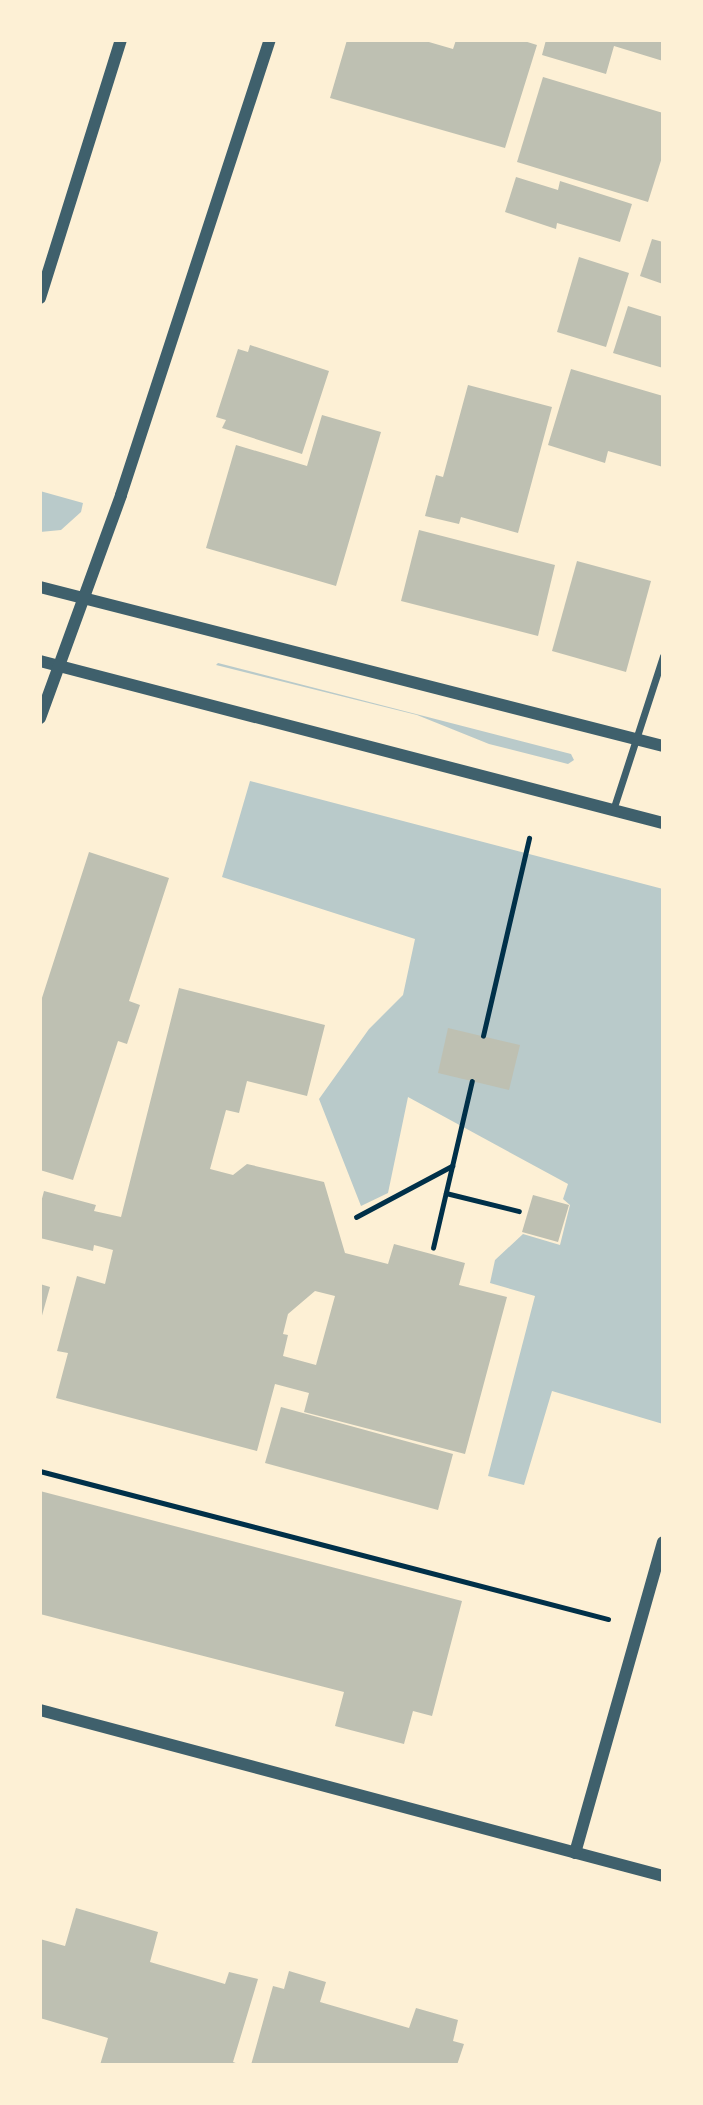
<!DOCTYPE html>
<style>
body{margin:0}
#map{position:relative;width:703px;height:2105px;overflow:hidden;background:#fdf0d5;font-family:Rubik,sans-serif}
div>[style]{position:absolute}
.green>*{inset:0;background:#b9caca}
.building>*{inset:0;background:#bec0b2}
.path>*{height:4.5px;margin:-2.25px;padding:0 2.25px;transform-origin:2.25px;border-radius:2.25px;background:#003049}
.minor>*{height:7px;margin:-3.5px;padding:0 3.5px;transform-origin:3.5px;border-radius:3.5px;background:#3f606c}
.tertiary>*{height:12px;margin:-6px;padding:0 6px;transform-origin:6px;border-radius:6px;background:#3f606c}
span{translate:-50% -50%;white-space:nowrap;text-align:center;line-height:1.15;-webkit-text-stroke:5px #fdf0d5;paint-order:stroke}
.frame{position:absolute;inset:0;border:42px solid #fdf0d5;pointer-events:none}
</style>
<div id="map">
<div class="green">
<div style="clip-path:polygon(40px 491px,83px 503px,81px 512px,61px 530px,40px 532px)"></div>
<div style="clip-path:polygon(218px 663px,571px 754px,574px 760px,568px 764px,489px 744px,417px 715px,216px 665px)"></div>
<div style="clip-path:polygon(250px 781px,663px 889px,663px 1424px,552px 1391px,524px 1485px,488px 1476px,535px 1296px,490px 1283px,495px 1260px,523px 1234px,560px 1245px,570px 1205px,563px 1199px,568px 1184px,408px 1097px,388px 1193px,361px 1206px,319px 1099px,369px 1029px,403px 995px,415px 939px,222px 877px)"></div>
</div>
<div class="building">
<div style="clip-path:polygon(347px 40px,422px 40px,453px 49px,456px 40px,521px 40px,537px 45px,505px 148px,330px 98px)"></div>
<div style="clip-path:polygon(546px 40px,663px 40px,663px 61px,614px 46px,606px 74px,542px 55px)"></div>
<div style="clip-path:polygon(543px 77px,663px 113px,663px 154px,648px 202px,517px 162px)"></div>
<div style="clip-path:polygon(516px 177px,558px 190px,560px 181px,632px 204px,620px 242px,557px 223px,556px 229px,505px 212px)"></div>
<div style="clip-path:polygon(652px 239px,663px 242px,663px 284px,640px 276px)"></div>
<div style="clip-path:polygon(579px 257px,629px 273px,606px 347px,557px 332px)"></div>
<div style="clip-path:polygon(628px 306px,663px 317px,663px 368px,613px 353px)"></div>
<div style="clip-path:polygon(250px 345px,329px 371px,302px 454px,222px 428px,226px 420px,216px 417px,238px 349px,248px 352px)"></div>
<div style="clip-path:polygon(571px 369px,663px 396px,663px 467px,608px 451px,605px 463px,548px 445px)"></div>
<div style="clip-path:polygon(468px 385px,552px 407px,518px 533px,461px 517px,459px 524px,425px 516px,436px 475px,443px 477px)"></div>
<div style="clip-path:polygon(322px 415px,381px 432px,336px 586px,206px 548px,236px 445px,307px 466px)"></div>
<div style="clip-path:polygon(419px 530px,555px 565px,538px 636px,401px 601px)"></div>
<div style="clip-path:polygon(577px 561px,651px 581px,626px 672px,552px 651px)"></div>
<div style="clip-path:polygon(89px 852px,169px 878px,129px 1001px,140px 1005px,127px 1044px,118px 1041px,73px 1180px,40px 1170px,40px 1004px)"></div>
<div style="clip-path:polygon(evenodd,179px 988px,325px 1025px,307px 1096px,247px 1081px,239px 1113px,226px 1110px,210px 1169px,233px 1175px,247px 1164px,324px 1182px,345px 1253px,388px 1264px,394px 1244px,465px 1263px,459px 1285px,507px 1297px,465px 1454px,304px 1412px,309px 1393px,275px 1384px,257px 1451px,56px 1398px,68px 1353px,57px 1351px,77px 1276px,105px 1284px,113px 1250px,94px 1245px,93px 1251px,40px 1238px,40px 1206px,44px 1191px,96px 1205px,94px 1211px,121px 1217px,179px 988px,315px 1291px,335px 1296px,316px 1365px,283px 1356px,288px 1335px,283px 1334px,288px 1314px,315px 1291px)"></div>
<div style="clip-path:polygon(448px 1028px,520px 1045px,509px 1090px,438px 1073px)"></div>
<div style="clip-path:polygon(533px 1195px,569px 1205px,558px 1242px,522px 1232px)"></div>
<div style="clip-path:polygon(40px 1284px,50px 1287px,41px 1319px,40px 1319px)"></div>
<div style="clip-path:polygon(281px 1407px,453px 1454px,438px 1510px,265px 1463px)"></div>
<div style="clip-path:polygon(40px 1491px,462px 1601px,432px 1716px,413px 1711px,404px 1744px,335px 1726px,344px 1692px,40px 1614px)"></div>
<div style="clip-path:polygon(76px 1908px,158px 1932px,150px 1962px,225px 1984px,229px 1972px,258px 1979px,233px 2062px,241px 2065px,100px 2065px,108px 2038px,40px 2018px,40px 1939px,65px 1946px)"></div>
<div style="clip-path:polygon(289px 1971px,326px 1982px,320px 2002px,409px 2028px,416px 2008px,458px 2020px,453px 2041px,464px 2044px,457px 2065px,251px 2065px,273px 1986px,284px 1989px)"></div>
</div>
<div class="path">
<div style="left:483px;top:1036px;width:203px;rotate:-76.9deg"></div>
<div style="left:446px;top:1193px;width:75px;rotate:13.9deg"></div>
<div style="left:356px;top:1217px;width:109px;rotate:-28deg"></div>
<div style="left:433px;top:1248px;width:171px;rotate:-76.9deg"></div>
<div style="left:40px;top:1471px;width:587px;rotate:14.6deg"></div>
</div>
<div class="minor">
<div style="left:613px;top:810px;width:162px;rotate:-72deg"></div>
</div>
<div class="tertiary">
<div style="left:40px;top:298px;width:270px;rotate:-72.6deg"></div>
<div style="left:40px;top:587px;width:643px;rotate:14.32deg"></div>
<div style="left:40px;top:661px;width:644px;rotate:14.58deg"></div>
<div style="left:40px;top:718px;width:237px;rotate:-70deg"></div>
<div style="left:121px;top:495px;width:479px;rotate:-71.9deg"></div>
<div style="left:40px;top:1710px;width:645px;rotate:14.92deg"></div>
<div style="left:575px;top:1853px;width:323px;rotate:-74.2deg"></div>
</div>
<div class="frame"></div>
</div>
